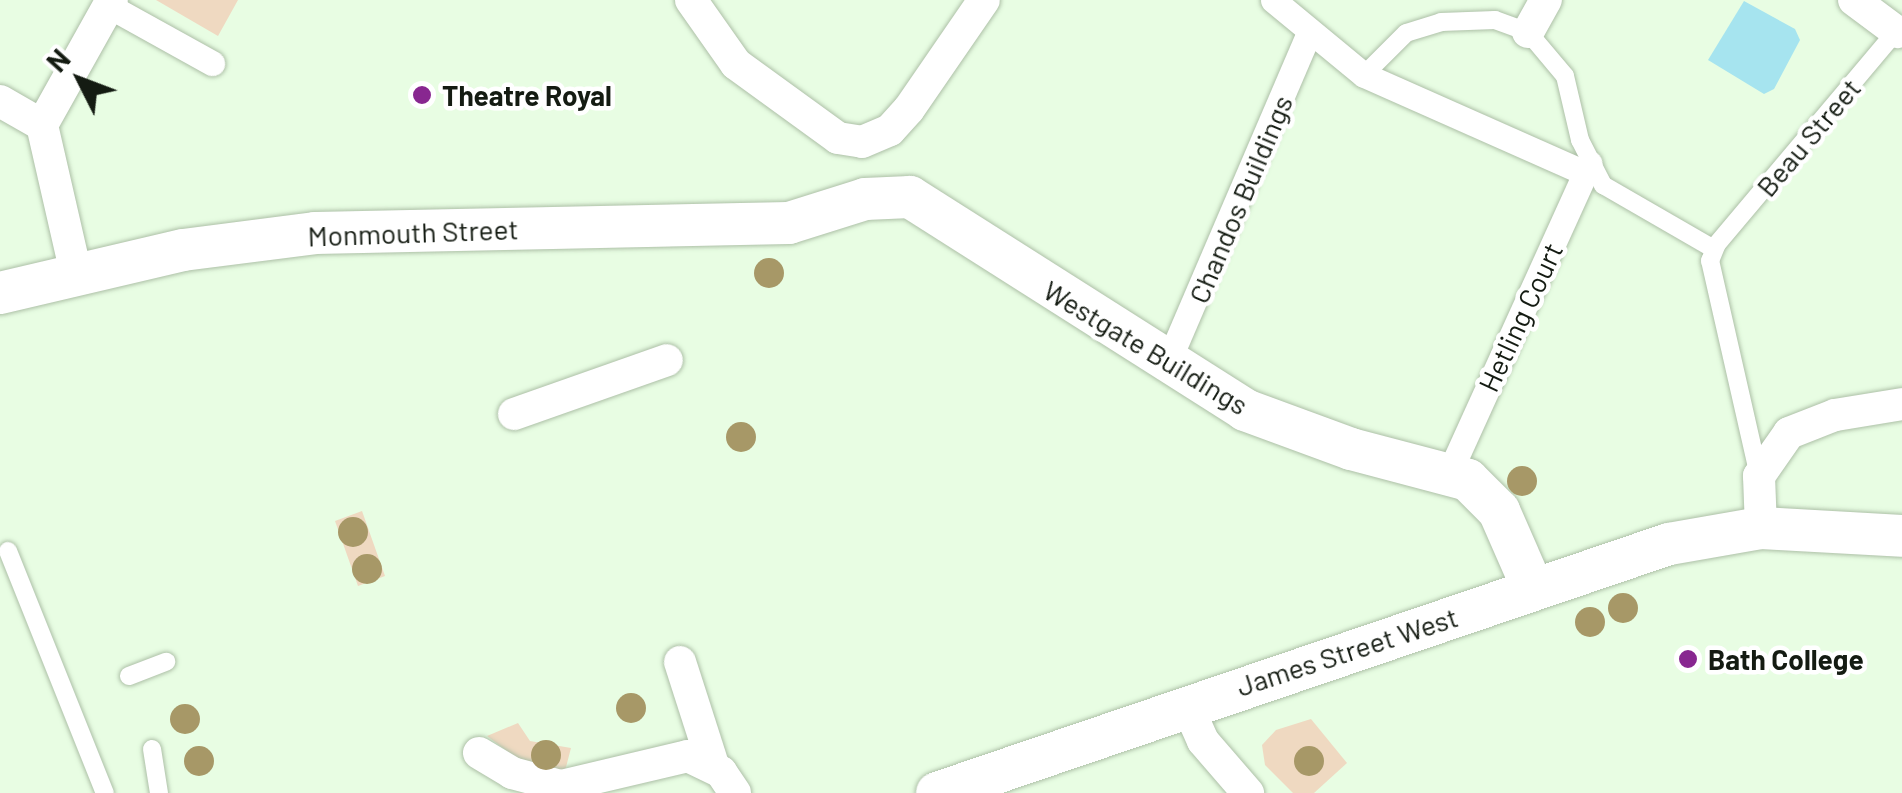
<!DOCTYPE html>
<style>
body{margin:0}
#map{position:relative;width:1902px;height:793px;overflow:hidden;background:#e8fde3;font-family:Barlow,sans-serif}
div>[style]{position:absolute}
.green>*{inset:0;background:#efd9c1}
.water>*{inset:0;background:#a6e4ef}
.roads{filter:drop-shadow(0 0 2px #adc0a7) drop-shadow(0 0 2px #adc0a7)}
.service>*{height:18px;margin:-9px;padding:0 9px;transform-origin:9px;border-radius:9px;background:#fff}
.pedestrian>*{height:25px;margin:-12.5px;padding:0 12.5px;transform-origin:12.5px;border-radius:12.5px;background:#fff}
.minor>*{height:32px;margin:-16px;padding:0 16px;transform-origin:16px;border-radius:16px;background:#fff}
.tertiary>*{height:42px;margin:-21px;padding:0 21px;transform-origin:21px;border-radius:21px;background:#fff}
.trees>*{width:30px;height:30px;margin:-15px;border-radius:50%;background:#a79867}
.dots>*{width:28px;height:28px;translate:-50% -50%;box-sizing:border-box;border:5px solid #fff;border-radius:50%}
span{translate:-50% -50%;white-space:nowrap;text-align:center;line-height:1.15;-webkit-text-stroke:9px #fff;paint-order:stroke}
.poi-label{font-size:28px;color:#141b12;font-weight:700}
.left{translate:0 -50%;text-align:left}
.street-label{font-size:28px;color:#141b12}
.north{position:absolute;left:30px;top:30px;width:100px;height:100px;-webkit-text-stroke:8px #fff;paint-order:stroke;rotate:312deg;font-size:28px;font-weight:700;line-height:40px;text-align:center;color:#141b12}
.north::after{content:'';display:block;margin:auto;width:35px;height:45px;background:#141b12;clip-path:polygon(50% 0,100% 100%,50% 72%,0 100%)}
</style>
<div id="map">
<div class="green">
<div style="clip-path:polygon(156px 0,238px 0,218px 36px)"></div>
<div style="clip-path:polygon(362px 511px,385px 576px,358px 586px,335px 521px)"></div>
<div style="clip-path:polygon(1311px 719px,1347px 763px,1314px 793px,1293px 793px,1265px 765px,1262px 745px,1276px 730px)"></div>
<div style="clip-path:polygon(518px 723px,530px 741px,571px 748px,565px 771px,523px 763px,487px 736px)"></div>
</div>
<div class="water">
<div style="clip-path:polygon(1744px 1px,1795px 29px,1800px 40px,1774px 89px,1764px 94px,1708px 60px)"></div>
</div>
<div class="roads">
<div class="service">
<div style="left:1364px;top:75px;width:59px;rotate:-45deg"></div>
<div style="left:1406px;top:33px;width:37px;rotate:-17deg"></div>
<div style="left:1441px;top:22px;width:54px;rotate:-2.1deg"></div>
<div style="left:1495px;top:20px;width:35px;rotate:20deg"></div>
<div style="left:1528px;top:32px;width:57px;rotate:49.9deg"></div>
<div style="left:1565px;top:76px;width:66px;rotate:76.8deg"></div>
<div style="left:1580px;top:140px;width:51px;rotate:62.9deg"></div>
<div style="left:1603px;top:185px;width:128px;rotate:30deg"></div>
<div style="left:1759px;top:476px;width:221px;rotate:-102.8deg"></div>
<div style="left:1710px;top:261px;width:18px;rotate:-68deg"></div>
<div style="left:1717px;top:244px;width:284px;rotate:-49.9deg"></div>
<div style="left:8px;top:551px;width:261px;rotate:68.2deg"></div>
<div style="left:129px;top:676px;width:40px;rotate:-21deg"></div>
<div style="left:152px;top:749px;width:45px;rotate:81deg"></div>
</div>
<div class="pedestrian">
<div style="left:1273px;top:0;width:118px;rotate:39.5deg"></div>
<div style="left:1364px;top:75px;width:242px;rotate:23.9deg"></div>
<div style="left:109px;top:6px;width:118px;rotate:29deg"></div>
<div style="left:1167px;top:364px;width:361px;rotate:-66.8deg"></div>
<div style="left:1450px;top:471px;width:338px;rotate:-65.6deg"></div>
</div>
<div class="minor">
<div style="left:691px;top:0;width:78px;rotate:54.9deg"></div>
<div style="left:736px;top:64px;width:126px;rotate:36deg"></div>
<div style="left:838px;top:138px;width:24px;rotate:9deg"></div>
<div style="left:862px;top:142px;width:30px;rotate:-23deg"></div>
<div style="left:890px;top:130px;width:28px;rotate:-48deg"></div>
<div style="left:909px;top:109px;width:132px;rotate:-55.5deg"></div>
<div style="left:1854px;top:0;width:54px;rotate:36.7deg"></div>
<div style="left:1528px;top:32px;width:37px;rotate:-61deg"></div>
<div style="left:0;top:101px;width:48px;rotate:29.7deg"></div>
<div style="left:42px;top:125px;width:152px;rotate:77.1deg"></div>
<div style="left:42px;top:125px;width:143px;rotate:-60.8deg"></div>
<div style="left:514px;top:414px;width:162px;rotate:-19.4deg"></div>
<div style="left:1761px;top:528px;width:52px;rotate:-92.2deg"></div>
<div style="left:1759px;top:476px;width:52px;rotate:-55.1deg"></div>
<div style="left:1789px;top:433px;width:49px;rotate:-21.4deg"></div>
<div style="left:1835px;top:415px;width:68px;rotate:-9.3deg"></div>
<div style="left:680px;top:662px;width:108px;rotate:72.2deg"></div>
<div style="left:1187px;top:705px;width:39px;rotate:66deg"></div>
<div style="left:1203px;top:741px;width:69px;rotate:49.1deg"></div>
<div style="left:479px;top:753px;width:39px;rotate:31deg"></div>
<div style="left:512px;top:773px;width:51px;rotate:14.9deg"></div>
<div style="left:561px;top:786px;width:130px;rotate:-13.3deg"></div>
<div style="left:688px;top:756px;width:37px;rotate:26deg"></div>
<div style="left:721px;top:772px;width:25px;rotate:56deg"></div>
</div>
<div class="tertiary">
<div style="left:0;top:293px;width:188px;rotate:-13.2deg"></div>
<div style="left:183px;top:250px;width:133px;rotate:-7.3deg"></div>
<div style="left:315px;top:233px;width:474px;rotate:-1.2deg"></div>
<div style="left:789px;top:223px;width:80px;rotate:-17.5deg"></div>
<div style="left:865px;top:199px;width:45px;rotate:-2.5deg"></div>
<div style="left:910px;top:197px;width:397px;rotate:32.4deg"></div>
<div style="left:1245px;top:410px;width:113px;rotate:20.2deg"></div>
<div style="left:1351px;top:449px;width:121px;rotate:14.8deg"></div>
<div style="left:1468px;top:480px;width:44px;rotate:45deg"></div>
<div style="left:1499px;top:511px;width:85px;rotate:66.4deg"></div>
<div style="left:937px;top:793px;width:773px;rotate:-18.79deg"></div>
<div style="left:1669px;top:544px;width:93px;rotate:-9.9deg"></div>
<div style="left:1761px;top:528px;width:141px;rotate:3.2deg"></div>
</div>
</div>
<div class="trees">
<div style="left:769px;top:273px"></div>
<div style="left:741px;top:437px"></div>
<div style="left:1522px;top:481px"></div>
<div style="left:353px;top:532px"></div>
<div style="left:367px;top:569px"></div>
<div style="left:1623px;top:608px"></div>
<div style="left:1590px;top:622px"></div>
<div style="left:631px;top:708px"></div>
<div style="left:185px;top:719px"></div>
<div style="left:546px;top:755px"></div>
<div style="left:199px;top:761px"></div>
<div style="left:1309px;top:761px"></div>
</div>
<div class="dots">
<div style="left:422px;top:95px;background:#882790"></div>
<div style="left:1688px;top:659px;background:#882790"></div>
</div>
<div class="poi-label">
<span class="left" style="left:442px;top:95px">Theatre Royal</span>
<span class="left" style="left:1708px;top:659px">Bath College</span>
</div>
<div class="street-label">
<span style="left:1808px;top:137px;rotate:-50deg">Beau Street</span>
<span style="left:1240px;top:199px;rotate:-67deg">Chandos Buildings</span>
<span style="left:413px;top:232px;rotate:-2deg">Monmouth Street</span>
<span style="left:1520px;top:317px;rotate:-65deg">Hetling Court</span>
<span style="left:1146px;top:347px;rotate:31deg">Westgate Buildings</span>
<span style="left:1347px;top:651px;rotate:-18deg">James Street West</span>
</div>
<div class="north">N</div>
</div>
